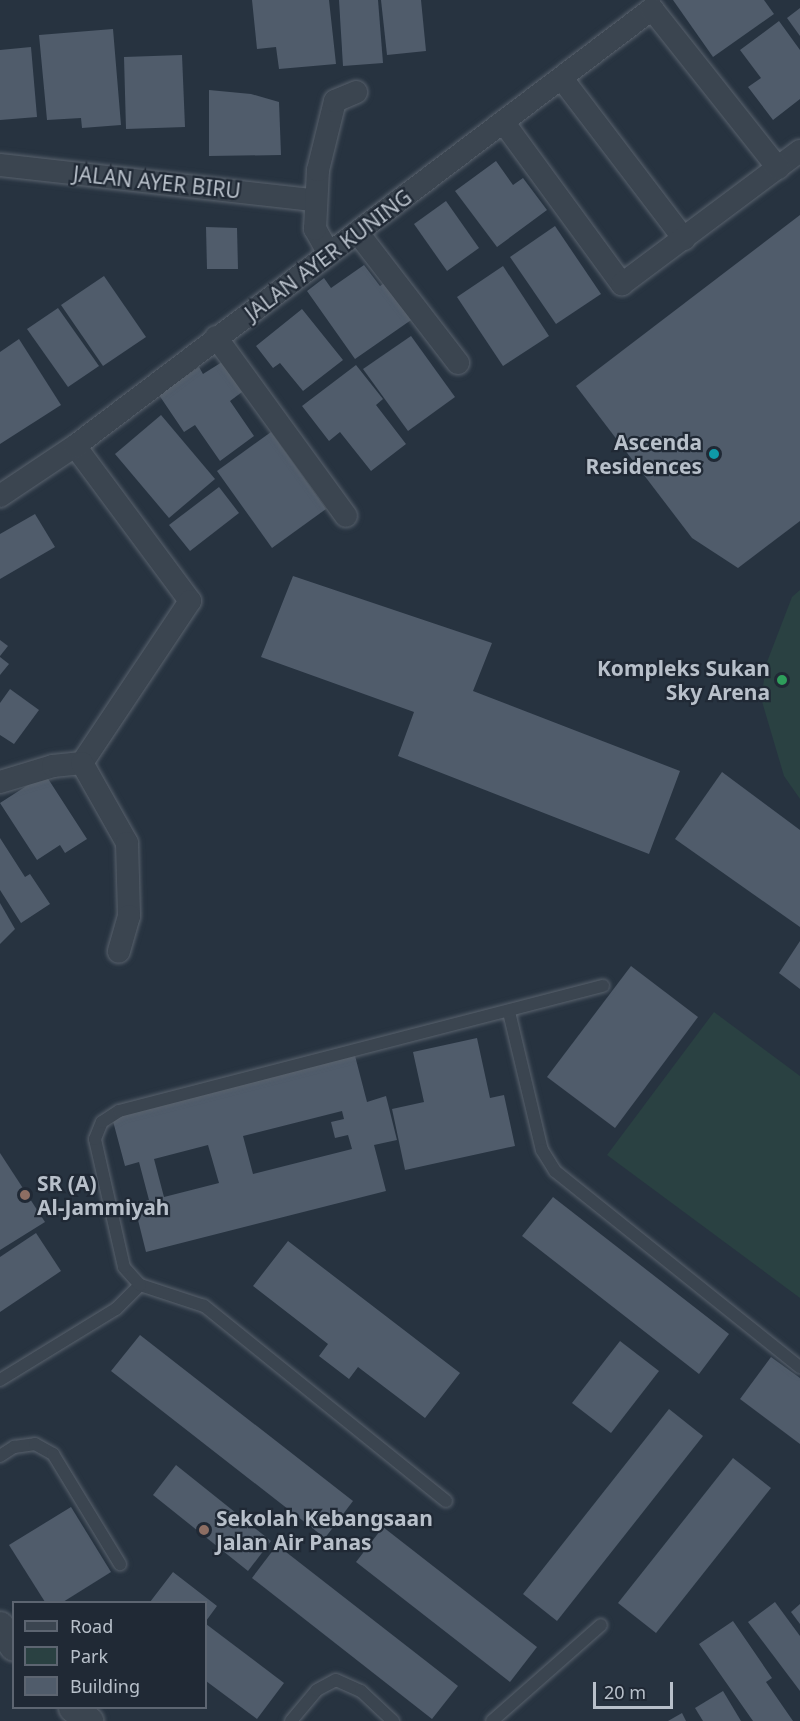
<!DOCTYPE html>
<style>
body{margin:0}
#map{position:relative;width:800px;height:1721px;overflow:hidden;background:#273340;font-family:"Noto Sans",sans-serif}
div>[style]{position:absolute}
.green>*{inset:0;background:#2a4142}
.building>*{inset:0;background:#505c6b}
.roads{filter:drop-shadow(0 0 2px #59626d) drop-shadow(0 0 2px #59626d)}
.service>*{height:12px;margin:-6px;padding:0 6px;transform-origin:6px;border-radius:6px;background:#3b4550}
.minor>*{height:22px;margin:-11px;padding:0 11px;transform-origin:11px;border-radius:11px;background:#3b4550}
.tertiary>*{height:28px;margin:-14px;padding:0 14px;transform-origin:14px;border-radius:14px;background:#3b4550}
.dots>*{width:16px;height:16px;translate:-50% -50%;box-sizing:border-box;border:3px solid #202935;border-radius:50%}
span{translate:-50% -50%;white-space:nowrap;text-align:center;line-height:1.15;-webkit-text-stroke:4.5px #202935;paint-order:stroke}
.street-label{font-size:21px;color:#b8c0ca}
.poi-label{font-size:21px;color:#b8c0ca;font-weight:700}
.right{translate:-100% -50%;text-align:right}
.left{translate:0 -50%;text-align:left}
.legend{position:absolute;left:12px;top:1601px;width:195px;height:108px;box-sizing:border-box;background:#202935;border:2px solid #5d6571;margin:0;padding:8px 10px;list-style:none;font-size:18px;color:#b8c0ca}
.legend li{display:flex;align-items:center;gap:12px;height:30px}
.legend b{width:30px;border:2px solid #5d6571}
.scale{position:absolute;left:593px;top:1682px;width:80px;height:27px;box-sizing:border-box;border:3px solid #b8c0ca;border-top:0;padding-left:8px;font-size:18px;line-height:21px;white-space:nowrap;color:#b8c0ca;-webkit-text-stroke:4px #202935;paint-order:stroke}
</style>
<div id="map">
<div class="green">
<div style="clip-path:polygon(800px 590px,800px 799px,784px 776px,761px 698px,767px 662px,792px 597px)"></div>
<div style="clip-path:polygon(714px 1012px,800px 1076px,800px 1298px,607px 1155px)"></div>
</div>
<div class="building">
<div style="clip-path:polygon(252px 0,329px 0,336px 64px,279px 69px,276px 47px,257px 49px)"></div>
<div style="clip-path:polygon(339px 0,378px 0,383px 63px,343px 66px)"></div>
<div style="clip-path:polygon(381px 0,421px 0,426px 51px,387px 55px)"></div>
<div style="clip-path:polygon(673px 0,764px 0,774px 14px,713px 57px)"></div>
<div style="clip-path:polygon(800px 8px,800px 36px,787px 18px)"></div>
<div style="clip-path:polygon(779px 21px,800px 50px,800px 99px,773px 120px,748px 87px,761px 78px,740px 50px)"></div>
<div style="clip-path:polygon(113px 29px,121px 125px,82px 128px,81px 118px,47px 120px,39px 35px)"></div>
<div style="clip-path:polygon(31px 47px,37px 117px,0 120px,0 50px)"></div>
<div style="clip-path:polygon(182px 55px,185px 127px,126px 129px,124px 57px)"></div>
<div style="clip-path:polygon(209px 90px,251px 94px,279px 102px,281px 155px,209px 156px)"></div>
<div style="clip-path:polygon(496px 161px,513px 185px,523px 178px,547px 210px,497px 247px,455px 191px)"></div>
<div style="clip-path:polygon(446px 201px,479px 248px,447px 271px,414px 224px)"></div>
<div style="clip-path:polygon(800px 215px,800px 521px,738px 568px,692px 538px,576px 386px)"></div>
<div style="clip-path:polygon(555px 226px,601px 294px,556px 324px,510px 257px)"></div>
<div style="clip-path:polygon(206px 227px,237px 228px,238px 269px,207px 269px)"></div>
<div style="clip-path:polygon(364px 265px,380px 286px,387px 281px,414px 318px,355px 359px,307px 291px,324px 278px,331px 288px)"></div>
<div style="clip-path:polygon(503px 266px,549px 336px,503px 366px,457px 297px)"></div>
<div style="clip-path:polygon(104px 276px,146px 337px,103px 366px,61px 305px)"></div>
<div style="clip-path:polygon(58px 308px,99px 366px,68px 387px,27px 329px)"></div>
<div style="clip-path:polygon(302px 309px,343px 360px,303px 391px,280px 363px,273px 368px,256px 346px)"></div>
<div style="clip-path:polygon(411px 336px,455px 397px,408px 431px,363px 369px)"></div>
<div style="clip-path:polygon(19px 339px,61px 405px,0 444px,0 352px)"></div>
<div style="clip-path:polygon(222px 362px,242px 392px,230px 401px,254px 436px,220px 461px,195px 425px,184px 432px,159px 395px,199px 367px,203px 374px)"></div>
<div style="clip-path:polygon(356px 365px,383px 399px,376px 405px,406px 444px,371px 471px,340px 432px,329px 441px,302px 406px)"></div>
<div style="clip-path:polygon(161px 415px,215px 479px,169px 518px,115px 454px)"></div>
<div style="clip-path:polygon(271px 432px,326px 509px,272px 548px,217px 471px)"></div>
<div style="clip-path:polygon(219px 487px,239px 513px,190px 551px,169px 525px)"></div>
<div style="clip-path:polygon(35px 514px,55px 547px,0 579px,0 534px)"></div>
<div style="clip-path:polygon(293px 576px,492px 643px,473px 691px,680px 771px,649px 854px,398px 756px,414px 712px,261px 657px)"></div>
<div style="clip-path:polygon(0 640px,8px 646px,0 656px)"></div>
<div style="clip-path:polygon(0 657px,9px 664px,0 675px)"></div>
<div style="clip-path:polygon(10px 689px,39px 710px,14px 744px,0 735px,0 703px)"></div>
<div style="clip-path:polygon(722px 772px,800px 830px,800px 927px,675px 839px)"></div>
<div style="clip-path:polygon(45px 774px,87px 839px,65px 853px,60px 845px,37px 860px,0 803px)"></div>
<div style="clip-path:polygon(0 838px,25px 877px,30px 874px,50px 904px,21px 923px,0 890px)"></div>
<div style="clip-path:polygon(0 903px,15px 929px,0 944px)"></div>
<div style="clip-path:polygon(800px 941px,800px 989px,779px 973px)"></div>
<div style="clip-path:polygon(631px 966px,698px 1017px,615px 1128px,547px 1077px)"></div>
<div style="clip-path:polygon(477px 1038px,490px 1098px,504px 1095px,515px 1146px,405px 1170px,392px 1109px,424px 1102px,413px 1052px)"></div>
<div style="clip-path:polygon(evenodd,353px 1048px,367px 1102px,386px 1096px,397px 1140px,374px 1145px,386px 1191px,146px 1252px,134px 1204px,149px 1200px,139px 1162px,125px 1166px,110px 1110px,353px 1048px,342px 1111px,344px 1119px,331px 1122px,335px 1138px,348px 1135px,352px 1149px,253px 1174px,243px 1136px,342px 1111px,353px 1048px,208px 1145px,219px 1183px,164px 1197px,154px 1159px,208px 1145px)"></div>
<div style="clip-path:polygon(0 1153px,45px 1222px,0 1250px)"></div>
<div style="clip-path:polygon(553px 1197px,729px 1334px,699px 1374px,522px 1236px)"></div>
<div style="clip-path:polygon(36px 1233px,61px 1271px,0 1312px,0 1257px)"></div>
<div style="clip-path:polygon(288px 1241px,460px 1373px,425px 1418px,358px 1367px,349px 1379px,319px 1356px,328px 1344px,253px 1286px)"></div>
<div style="clip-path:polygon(140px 1335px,353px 1501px,325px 1538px,111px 1371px)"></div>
<div style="clip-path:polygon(620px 1341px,659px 1371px,611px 1433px,572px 1403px)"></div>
<div style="clip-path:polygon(771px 1357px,800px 1378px,800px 1444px,740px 1399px)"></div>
<div style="clip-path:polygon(669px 1409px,703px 1436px,557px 1621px,523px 1594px)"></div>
<div style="clip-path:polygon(733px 1458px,771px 1488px,656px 1633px,618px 1603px)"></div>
<div style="clip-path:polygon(176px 1465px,271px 1541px,248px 1571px,153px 1495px)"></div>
<div style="clip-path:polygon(71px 1507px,111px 1572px,63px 1602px,45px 1602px,9px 1545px)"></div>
<div style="clip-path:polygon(383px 1527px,537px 1647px,510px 1682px,356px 1562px)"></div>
<div style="clip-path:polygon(277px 1545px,458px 1686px,432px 1719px,252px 1578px)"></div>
<div style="clip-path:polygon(173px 1572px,217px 1606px,206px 1621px,206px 1602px,150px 1602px)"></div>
<div style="clip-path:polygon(775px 1602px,800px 1636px,800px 1691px,748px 1622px)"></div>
<div style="clip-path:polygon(800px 1604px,800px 1624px,791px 1612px)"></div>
<div style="clip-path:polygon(733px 1621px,772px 1678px,766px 1682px,793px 1721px,753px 1721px,699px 1644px)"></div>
<div style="clip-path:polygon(206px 1624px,284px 1683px,257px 1719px,206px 1681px)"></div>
<div style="clip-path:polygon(723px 1691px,741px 1721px,703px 1721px,695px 1708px)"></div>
<div style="clip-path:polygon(682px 1713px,686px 1721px,668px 1721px)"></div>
</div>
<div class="roads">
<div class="service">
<div style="left:509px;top:1012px;width:142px;rotate:76.6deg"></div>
<div style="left:542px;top:1150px;width:25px;rotate:58deg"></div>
<div style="left:555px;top:1171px;width:314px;rotate:38.7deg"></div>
<div style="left:0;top:1380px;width:136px;rotate:-31.5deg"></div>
<div style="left:116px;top:1309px;width:34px;rotate:-45deg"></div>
<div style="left:0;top:1456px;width:17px;rotate:-33deg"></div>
<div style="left:14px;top:1447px;width:21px;rotate:-8deg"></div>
<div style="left:35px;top:1444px;width:21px;rotate:29deg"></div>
<div style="left:53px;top:1454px;width:129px;rotate:58.7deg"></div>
<div style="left:446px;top:1501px;width:311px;rotate:-141.1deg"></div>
<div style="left:204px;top:1306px;width:67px;rotate:-161.8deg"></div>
<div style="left:140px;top:1285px;width:24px;rotate:-132deg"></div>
<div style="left:124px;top:1267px;width:131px;rotate:-102.8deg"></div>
<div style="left:95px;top:1139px;width:18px;rotate:-68deg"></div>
<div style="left:102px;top:1122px;width:20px;rotate:-33deg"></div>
<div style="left:119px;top:1111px;width:500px;rotate:-14.5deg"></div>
<div style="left:291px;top:1721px;width:40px;rotate:-50deg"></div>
<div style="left:317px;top:1690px;width:21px;rotate:-28deg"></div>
<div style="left:336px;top:1680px;width:27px;rotate:24deg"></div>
<div style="left:361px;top:1691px;width:44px;rotate:43.2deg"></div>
<div style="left:492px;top:1721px;width:145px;rotate:-41.4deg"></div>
</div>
<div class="minor">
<div style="left:563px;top:80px;width:200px;rotate:52.7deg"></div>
<div style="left:504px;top:123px;width:200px;rotate:53.8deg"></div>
<div style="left:622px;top:284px;width:222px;rotate:-36.8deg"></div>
<div style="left:0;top:165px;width:315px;rotate:6.4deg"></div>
<div style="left:358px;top:233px;width:164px;rotate:52.4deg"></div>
<div style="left:329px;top:254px;width:29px;rotate:-119deg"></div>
<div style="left:315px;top:229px;width:59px;rotate:-87.1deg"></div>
<div style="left:318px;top:170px;width:71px;rotate:-76.2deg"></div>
<div style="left:335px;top:101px;width:23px;rotate:-23deg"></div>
<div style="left:216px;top:337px;width:221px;rotate:54deg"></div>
<div style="left:75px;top:446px;width:193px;rotate:53.4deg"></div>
<div style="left:190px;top:601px;width:195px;rotate:123.7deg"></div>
<div style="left:0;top:496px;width:90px;rotate:-33.7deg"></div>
<div style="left:75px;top:446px;width:724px;rotate:-37.14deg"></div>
<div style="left:652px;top:9px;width:203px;rotate:51.6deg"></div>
<div style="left:0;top:782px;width:55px;rotate:-16.8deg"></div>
<div style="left:53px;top:766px;width:29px;rotate:-6deg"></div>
<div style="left:82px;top:763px;width:92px;rotate:60.6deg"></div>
<div style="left:127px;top:843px;width:73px;rotate:88.4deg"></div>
<div style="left:129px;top:916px;width:37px;rotate:106deg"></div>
</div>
<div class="tertiary">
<div style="left:0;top:1626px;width:25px;rotate:56deg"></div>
<div style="left:73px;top:1708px;width:21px;rotate:39deg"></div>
</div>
</div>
<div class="dots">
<div style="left:714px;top:454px;background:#0f9aa8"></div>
<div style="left:782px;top:680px;background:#2e9e5b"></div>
<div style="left:25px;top:1195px;background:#8d6e63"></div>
<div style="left:204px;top:1530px;background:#8d6e63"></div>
</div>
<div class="street-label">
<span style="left:157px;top:182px;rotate:6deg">JALAN AYER BIRU</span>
<span style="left:328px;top:255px;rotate:-37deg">JALAN AYER KUNING</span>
</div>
<div class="poi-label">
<span class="right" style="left:702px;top:454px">Ascenda<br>Residences</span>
<span class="right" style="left:770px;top:680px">Kompleks Sukan<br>Sky Arena</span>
<span class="left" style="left:37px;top:1195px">SR (A)<br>Al-Jammiyah</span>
<span class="left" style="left:216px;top:1530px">Sekolah Kebangsaan<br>Jalan Air Panas</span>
</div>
<ul class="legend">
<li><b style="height:8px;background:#3b4550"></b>Road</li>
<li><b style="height:16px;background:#2a4142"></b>Park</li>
<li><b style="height:16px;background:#505c6b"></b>Building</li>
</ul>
<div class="scale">20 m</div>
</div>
